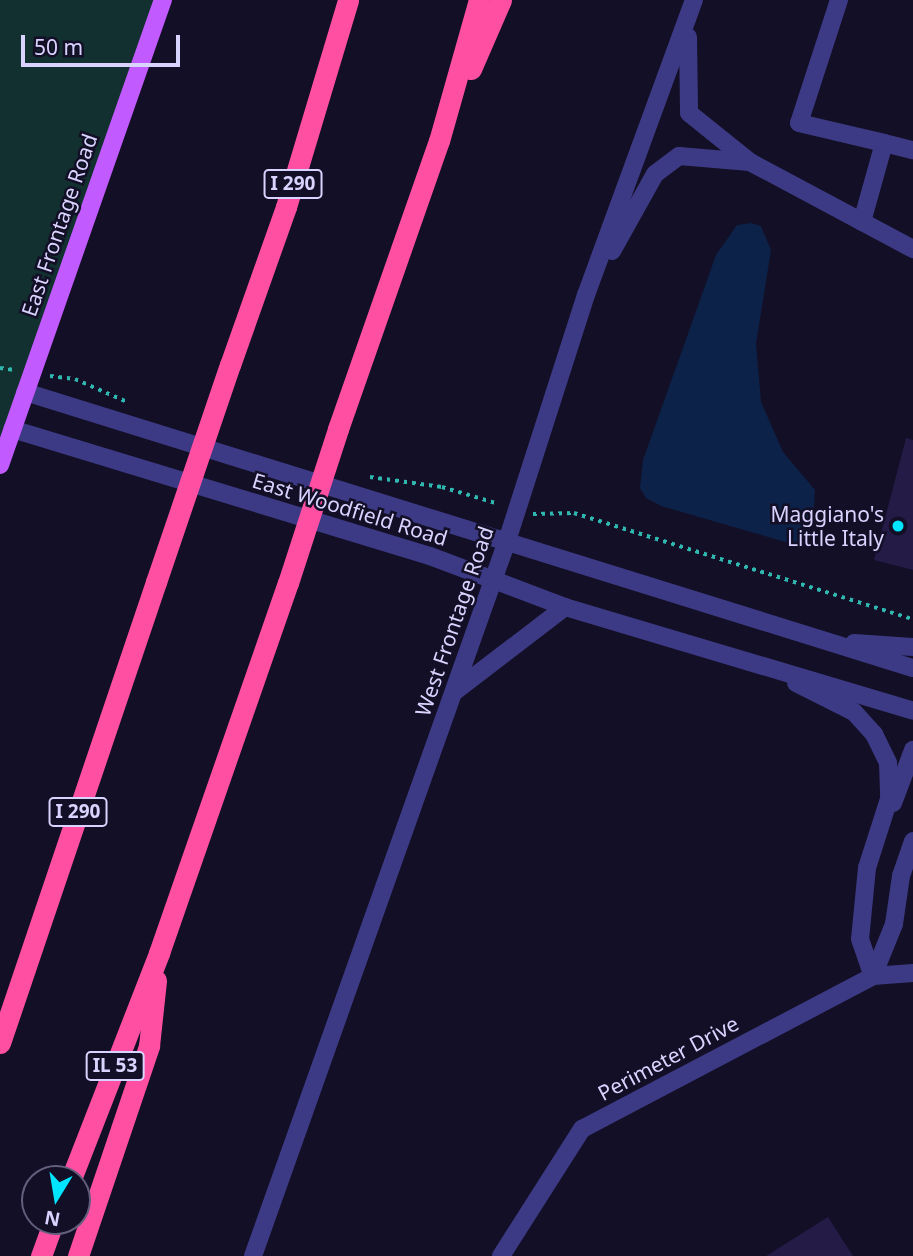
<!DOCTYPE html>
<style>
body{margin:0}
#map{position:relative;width:913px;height:1256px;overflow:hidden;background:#130f26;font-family:"Noto Sans",sans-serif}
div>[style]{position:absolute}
.green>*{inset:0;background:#12302f}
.water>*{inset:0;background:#0c2248}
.building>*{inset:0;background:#241b47}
.path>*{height:3.5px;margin-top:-1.75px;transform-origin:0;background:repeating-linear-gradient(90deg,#2fb8b0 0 3.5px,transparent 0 8.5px)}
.minor>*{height:18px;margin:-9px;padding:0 9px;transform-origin:9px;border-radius:9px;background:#3d3a85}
.major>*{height:18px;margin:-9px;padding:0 9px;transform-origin:9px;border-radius:9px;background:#c25bff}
.highway>*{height:21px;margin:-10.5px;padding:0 10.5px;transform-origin:10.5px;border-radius:10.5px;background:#ff4fa3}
.highway-bridge>*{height:21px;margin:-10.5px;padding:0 10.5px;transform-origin:10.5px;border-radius:10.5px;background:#ff4fa3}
.dots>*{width:19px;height:19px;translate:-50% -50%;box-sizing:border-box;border:4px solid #130f26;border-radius:50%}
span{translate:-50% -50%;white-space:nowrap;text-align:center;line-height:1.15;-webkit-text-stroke:5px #130f26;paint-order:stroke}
.shield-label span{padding:2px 5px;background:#130f26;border:2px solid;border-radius:5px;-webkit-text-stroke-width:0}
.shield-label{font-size:19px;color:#d9d4ff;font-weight:700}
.street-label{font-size:21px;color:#d9d4ff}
.poi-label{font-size:21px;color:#d9d4ff}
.right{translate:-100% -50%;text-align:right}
.north{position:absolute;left:21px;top:1165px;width:70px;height:70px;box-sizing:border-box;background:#130f26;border:2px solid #625e7d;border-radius:50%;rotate:191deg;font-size:19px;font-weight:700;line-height:28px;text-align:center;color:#d9d4ff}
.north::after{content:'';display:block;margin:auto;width:24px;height:32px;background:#00e5ff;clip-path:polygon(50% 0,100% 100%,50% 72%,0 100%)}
.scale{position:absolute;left:21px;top:35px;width:159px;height:32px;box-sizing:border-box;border:4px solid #d9d4ff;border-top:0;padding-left:9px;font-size:21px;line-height:24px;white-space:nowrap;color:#d9d4ff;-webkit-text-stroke:5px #130f26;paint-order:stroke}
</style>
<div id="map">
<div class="green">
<div style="clip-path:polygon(0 0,162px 0,0 467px)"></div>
</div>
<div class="water">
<div style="clip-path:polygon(751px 223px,761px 226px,771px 250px,756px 344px,761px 402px,783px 452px,815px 490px,813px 523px,806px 540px,799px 546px,661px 506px,646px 498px,640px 488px,643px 460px,716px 255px,737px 225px)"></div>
</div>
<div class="building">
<div style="clip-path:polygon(906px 438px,913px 440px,913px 570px,874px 560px)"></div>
<div style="clip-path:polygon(828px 1217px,853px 1256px,766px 1256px)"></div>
</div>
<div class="path">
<div style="left:0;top:368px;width:15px;rotate:8deg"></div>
<div style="left:50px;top:376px;width:25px;rotate:7deg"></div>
<div style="left:75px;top:379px;width:55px;rotate:23.7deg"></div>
<div style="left:370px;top:477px;width:73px;rotate:7.9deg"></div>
<div style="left:442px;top:487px;width:59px;rotate:16.6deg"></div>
<div style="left:533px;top:514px;width:41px;rotate:-1.4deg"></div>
<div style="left:574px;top:513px;width:355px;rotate:17.4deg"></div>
</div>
<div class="minor">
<div style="left:839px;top:0;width:129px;rotate:108deg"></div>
<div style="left:799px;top:123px;width:87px;rotate:13.2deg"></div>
<div style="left:884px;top:143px;width:82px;rotate:105.6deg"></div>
<div style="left:688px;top:37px;width:76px;rotate:89.2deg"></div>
<div style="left:689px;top:113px;width:78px;rotate:38.8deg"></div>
<div style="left:750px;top:162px;width:185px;rotate:28.1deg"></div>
<div style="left:884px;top:143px;width:30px;rotate:14deg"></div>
<div style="left:612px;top:251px;width:88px;rotate:-60.8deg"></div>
<div style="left:655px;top:174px;width:30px;rotate:-37deg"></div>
<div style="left:679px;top:156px;width:71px;rotate:4.8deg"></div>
<div style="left:25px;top:392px;width:930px;rotate:17.27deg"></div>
<div style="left:12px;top:429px;width:437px;rotate:16.9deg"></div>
<div style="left:430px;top:556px;width:144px;rotate:20.7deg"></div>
<div style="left:565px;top:607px;width:363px;rotate:16.6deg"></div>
<div style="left:854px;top:643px;width:59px;rotate:3.9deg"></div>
<div style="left:796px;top:683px;width:65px;rotate:26.6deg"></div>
<div style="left:854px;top:712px;width:30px;rotate:48deg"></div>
<div style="left:874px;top:734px;width:32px;rotate:64deg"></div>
<div style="left:888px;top:763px;width:36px;rotate:88deg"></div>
<div style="left:889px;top:799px;width:72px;rotate:107.7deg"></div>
<div style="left:867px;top:868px;width:71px;rotate:95.6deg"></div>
<div style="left:860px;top:939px;width:39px;rotate:71deg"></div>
<div style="left:454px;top:692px;width:140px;rotate:-37.4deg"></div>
<div style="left:893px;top:803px;width:57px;rotate:-69.3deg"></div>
<div style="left:873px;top:976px;width:56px;rotate:-68deg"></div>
<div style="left:894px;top:924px;width:49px;rotate:-81.7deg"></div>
<div style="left:901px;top:876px;width:37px;rotate:-71deg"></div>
<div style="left:253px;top:1256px;width:756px;rotate:-70.44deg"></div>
<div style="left:506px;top:544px;width:262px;rotate:-72.2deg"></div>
<div style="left:586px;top:295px;width:314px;rotate:-69.9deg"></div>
<div style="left:501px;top:1256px;width:151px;rotate:-57.5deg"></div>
<div style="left:582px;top:1129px;width:329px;rotate:-27.7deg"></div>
<div style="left:873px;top:976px;width:40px;rotate:-4.3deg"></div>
</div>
<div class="major">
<div style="left:0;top:465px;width:493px;rotate:-70.7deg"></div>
</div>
<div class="highway">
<div style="left:471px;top:69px;width:75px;rotate:-66.5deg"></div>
<div style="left:230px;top:365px;width:168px;rotate:-70.5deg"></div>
<div style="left:286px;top:207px;width:216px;rotate:-73.3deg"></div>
<div style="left:338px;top:429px;width:305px;rotate:-70.7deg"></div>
<div style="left:439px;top:141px;width:147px;rotate:-74.2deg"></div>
<div style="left:0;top:1043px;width:487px;rotate:-71.3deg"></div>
<div style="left:71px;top:1179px;width:243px;rotate:-68.7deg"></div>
<div style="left:159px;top:953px;width:392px;rotate:-70.8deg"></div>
<div style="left:41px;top:1256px;width:37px;rotate:-70deg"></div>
<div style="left:78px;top:1256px;width:222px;rotate:-71.3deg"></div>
<div style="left:149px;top:1046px;width:66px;rotate:-83.9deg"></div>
</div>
<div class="highway-bridge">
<div style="left:156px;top:582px;width:229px;rotate:-71.2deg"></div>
<div style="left:288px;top:583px;width:162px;rotate:-72deg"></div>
</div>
<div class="dots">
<div style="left:898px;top:526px;background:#00e5ff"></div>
</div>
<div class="shield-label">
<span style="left:293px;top:184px">I 290</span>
<span style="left:78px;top:812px">I 290</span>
<span style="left:115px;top:1066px">IL 53</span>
</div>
<div class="street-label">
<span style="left:59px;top:225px;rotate:-71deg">East Frontage Road</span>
<span style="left:350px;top:509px;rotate:17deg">East Woodfield Road</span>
<span style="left:454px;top:621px;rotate:-71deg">West Frontage Road</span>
<span style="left:668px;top:1058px;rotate:-28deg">Perimeter Drive</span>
</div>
<div class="poi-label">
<span class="right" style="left:884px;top:526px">Maggiano's<br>Little Italy</span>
</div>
<div class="north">N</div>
<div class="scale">50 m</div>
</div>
